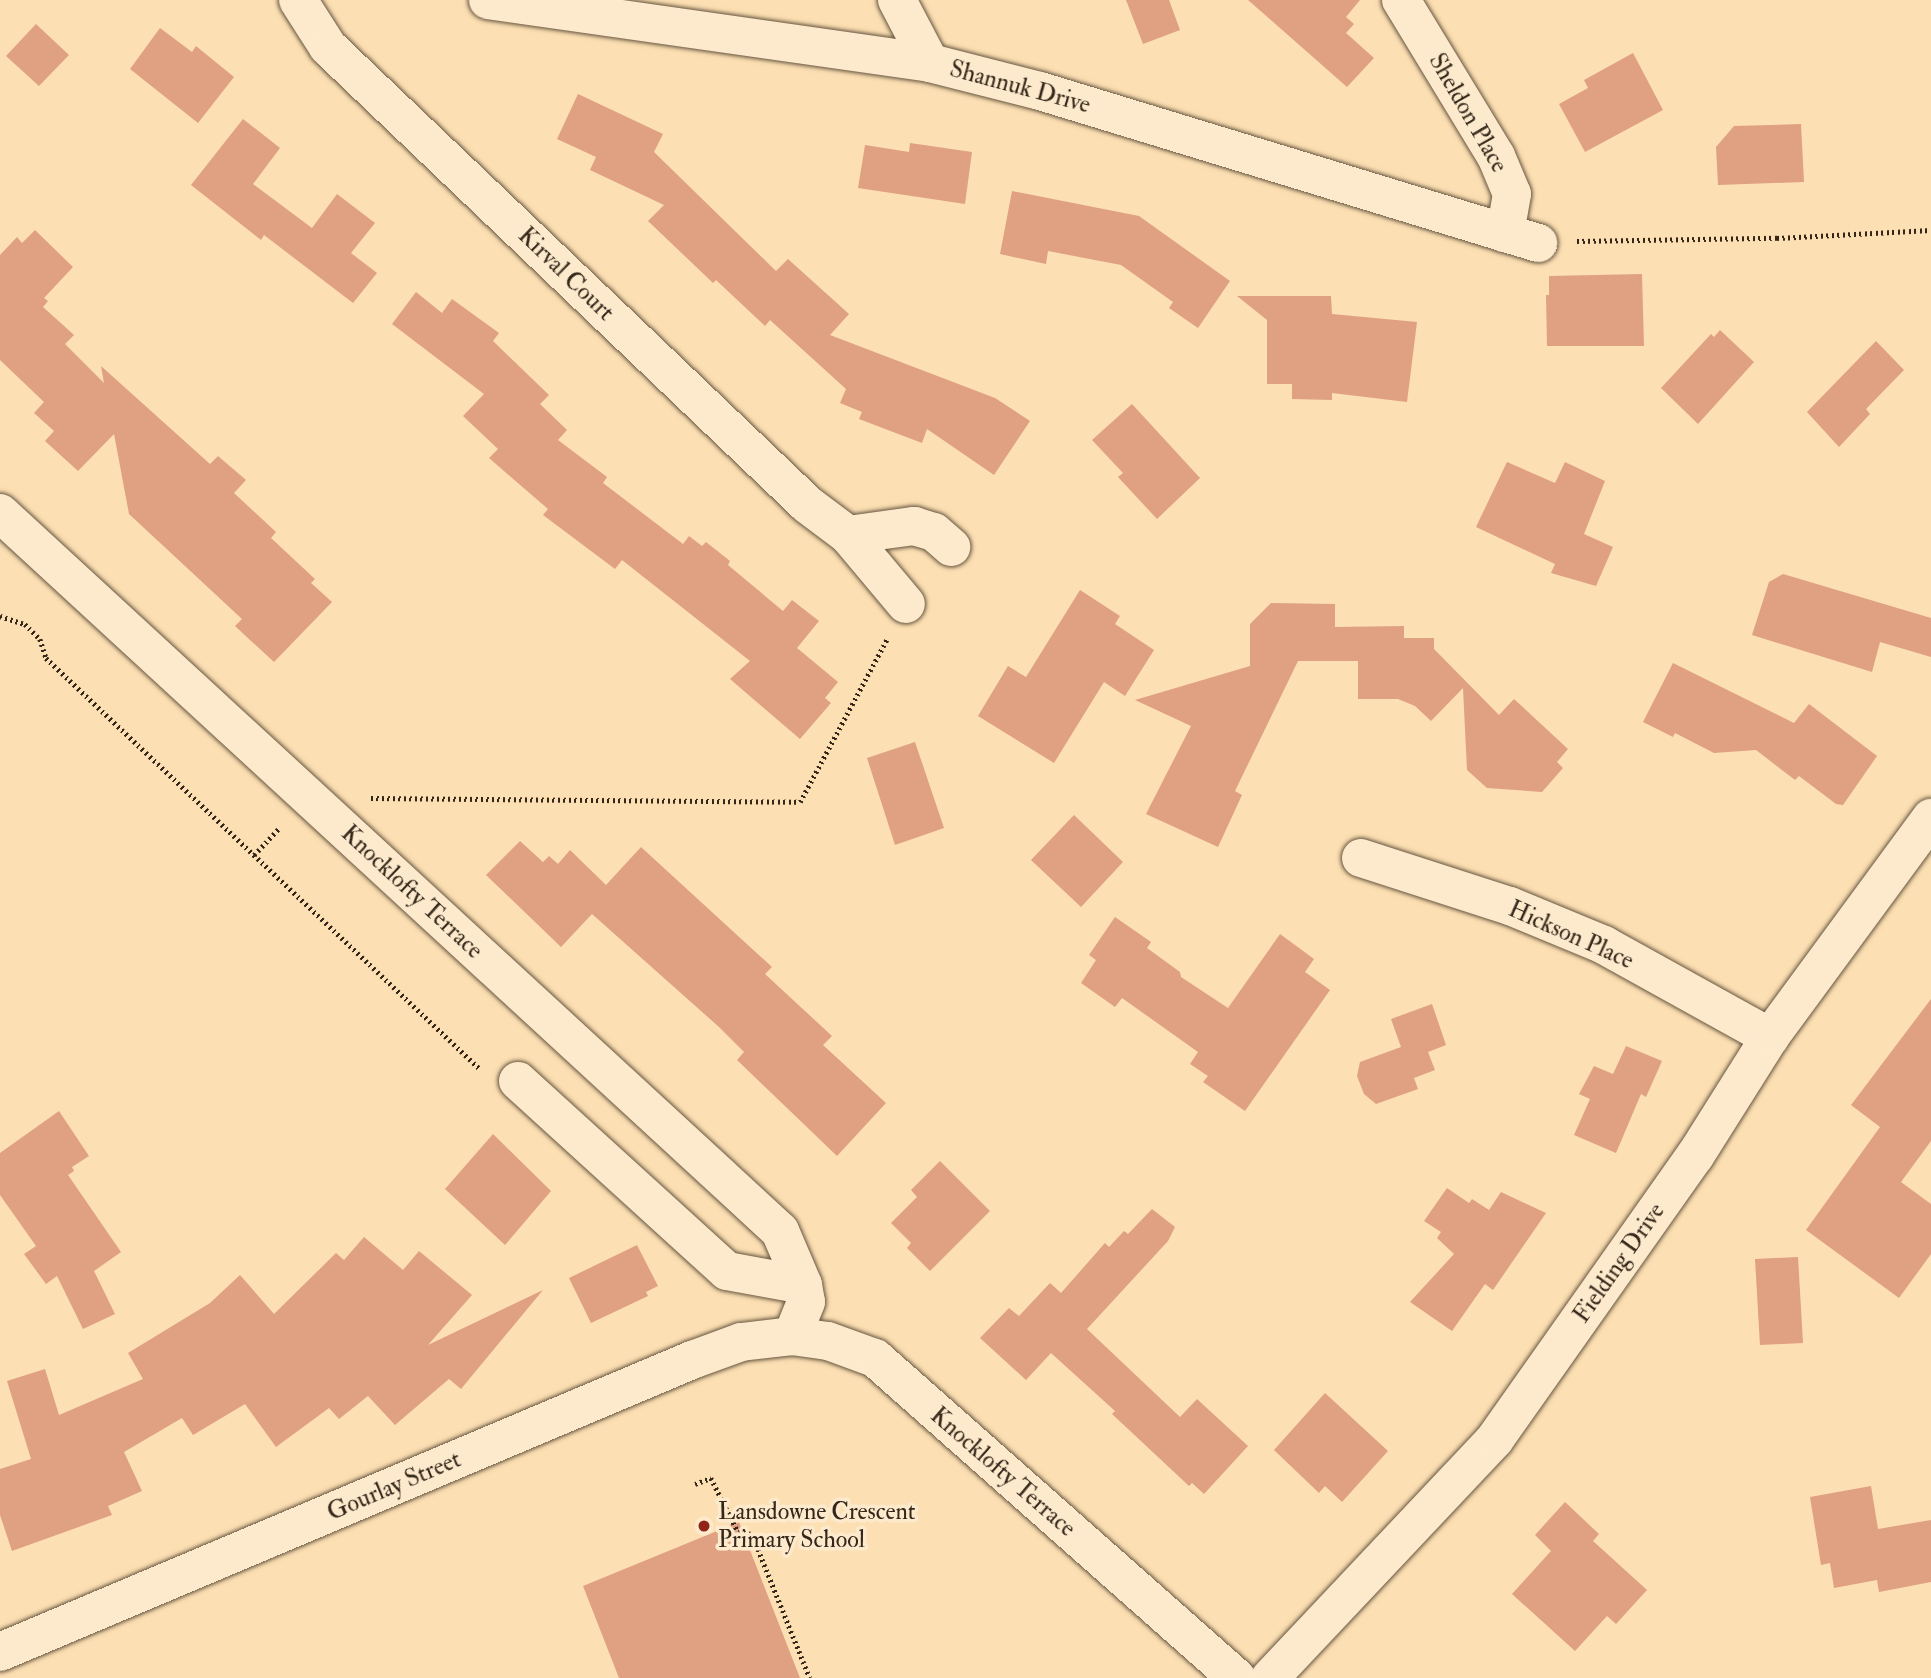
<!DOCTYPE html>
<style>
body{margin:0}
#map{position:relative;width:1931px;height:1678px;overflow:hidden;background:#fcdfb2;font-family:"IM FELL Double Pica",serif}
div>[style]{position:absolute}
.building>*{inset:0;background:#e0a082}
.path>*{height:4.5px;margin-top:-2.25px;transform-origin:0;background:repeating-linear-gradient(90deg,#34271a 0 2px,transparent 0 5.5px)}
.roads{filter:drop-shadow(0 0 2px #665540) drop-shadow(0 0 2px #665540)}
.street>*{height:38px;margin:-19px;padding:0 19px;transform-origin:19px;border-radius:19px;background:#fdeacd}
.dots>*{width:19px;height:19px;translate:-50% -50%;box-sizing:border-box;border:4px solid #fdeacd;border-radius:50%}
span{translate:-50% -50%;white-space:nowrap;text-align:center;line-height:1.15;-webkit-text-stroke:7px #fdeacd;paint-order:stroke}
.street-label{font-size:24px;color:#34271a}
.poi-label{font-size:24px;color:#34271a}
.left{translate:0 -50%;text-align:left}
</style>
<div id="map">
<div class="building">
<div style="clip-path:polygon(1126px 0,1169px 0,1180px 30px,1143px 44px)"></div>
<div style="clip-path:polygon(1248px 0,1360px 0,1346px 17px,1354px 24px,1346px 33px,1374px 58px,1347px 87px)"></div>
<div style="clip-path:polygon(36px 24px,69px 55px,39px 86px,6px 56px)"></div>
<div style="clip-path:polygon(160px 28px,192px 52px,196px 46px,234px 77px,198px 123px,130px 69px)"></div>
<div style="clip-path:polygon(1633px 53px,1663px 110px,1585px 152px,1559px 104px,1588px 88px,1584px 80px)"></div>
<div style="clip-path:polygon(578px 94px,663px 134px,654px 152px,776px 271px,788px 259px,849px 314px,830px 335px,995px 398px,1030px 421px,994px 475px,927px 429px,922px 443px,859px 419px,862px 412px,840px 403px,846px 389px,770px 320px,765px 326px,716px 280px,713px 283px,648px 221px,664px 205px,590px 170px,596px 157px,557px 139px)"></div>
<div style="clip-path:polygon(243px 119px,280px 148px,253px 184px,312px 228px,337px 194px,375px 223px,351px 253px,377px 273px,353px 303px,264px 235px,261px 240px,191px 185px)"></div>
<div style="clip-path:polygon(1801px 124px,1804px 182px,1718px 185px,1716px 147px,1734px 126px)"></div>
<div style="clip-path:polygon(910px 143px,972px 152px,965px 204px,858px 188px,865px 145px,909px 152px)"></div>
<div style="clip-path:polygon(1012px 191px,1139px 216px,1230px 281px,1198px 328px,1169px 308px,1173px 302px,1121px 265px,1048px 251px,1046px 264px,1000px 254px)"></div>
<div style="clip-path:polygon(35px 230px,73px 267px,44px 298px,48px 301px,43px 307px,74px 335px,65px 344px,104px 383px,101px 366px,210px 464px,218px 456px,246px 480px,234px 493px,276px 532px,271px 538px,315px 579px,311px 583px,332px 602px,274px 662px,235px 626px,242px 619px,129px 514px,114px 434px,78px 471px,45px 441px,54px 431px,34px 413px,44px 402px,0 360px,0 255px,17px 237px,22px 243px)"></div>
<div style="clip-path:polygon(1642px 274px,1644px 346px,1547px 346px,1546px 295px,1549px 295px,1549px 276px)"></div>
<div style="clip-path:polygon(416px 292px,442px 313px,452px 299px,499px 333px,493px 341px,549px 395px,540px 404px,567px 430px,558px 440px,607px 477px,603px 483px,683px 544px,689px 536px,702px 546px,706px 542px,730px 561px,728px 565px,783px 611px,792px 600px,819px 621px,797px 648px,838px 682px,825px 698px,831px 703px,800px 739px,730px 679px,750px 661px,622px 560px,615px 569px,543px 515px,548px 509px,489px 458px,498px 449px,463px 416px,484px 394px,392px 324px)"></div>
<div style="clip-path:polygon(1237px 296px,1331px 296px,1332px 314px,1417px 322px,1407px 402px,1332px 393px,1332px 400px,1292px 399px,1292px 384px,1267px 384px,1267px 320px)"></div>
<div style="clip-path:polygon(1720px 330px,1754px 362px,1698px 424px,1661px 388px,1711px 334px,1714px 337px)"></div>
<div style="clip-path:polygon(1876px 341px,1904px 370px,1866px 409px,1870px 414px,1839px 447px,1807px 412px)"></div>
<div style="clip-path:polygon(1132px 404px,1200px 478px,1157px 519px,1118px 477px,1123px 473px,1092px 440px)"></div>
<div style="clip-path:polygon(1507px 462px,1555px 483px,1565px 462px,1605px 481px,1584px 534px,1613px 547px,1596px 586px,1551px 573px,1555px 564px,1476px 527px)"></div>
<div style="clip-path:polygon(1783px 574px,1931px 618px,1931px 657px,1880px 642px,1872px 672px,1752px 635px,1769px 582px)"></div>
<div style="clip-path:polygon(1080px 590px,1120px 616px,1115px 624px,1154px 650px,1125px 696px,1104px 682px,1054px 763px,978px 716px,1008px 666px,1026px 677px)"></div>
<div style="clip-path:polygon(1271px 603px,1335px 604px,1335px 627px,1404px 626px,1404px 638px,1434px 638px,1434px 649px,1499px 715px,1514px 699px,1568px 749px,1557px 762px,1563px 768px,1542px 792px,1487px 788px,1467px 770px,1463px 688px,1431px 721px,1415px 706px,1398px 699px,1358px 699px,1358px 661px,1298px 661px,1235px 791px,1242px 795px,1218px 847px,1146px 814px,1191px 726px,1135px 700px,1250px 666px,1250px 624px)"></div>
<div style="clip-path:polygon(1673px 663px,1794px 723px,1809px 704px,1877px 756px,1843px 805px,1836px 804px,1799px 776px,1795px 780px,1756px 750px,1714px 753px,1675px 733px,1673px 737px,1643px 722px)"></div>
<div style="clip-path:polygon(915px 742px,944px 828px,895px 845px,867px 758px)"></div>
<div style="clip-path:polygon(1074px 815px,1123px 862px,1081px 907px,1031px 860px)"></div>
<div style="clip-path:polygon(520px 841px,543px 862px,549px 856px,558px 864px,570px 850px,606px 885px,641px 847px,772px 967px,765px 974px,832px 1036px,823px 1045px,886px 1103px,837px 1156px,737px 1060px,744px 1052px,719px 1027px,592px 914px,561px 947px,486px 875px)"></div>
<div style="clip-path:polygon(1115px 917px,1151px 942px,1147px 948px,1180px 972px,1181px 977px,1228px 1008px,1280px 934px,1314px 959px,1305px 972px,1330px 990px,1245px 1111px,1203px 1082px,1208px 1076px,1190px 1064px,1198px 1052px,1122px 998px,1115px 1007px,1081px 983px,1096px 960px,1089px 955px)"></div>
<div style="clip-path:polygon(1931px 999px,1931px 1141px,1901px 1182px,1931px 1204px,1931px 1254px,1899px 1298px,1806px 1230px,1880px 1127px,1851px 1105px)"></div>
<div style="clip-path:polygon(1432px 1004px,1446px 1045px,1428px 1052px,1435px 1070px,1414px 1078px,1418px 1089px,1376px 1104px,1364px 1094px,1357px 1076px,1360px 1062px,1401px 1047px,1391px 1019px)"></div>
<div style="clip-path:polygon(1626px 1046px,1662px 1061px,1646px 1097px,1641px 1094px,1616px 1153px,1574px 1135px,1590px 1099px,1579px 1094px,1594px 1066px,1613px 1074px)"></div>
<div style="clip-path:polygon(59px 1111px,89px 1156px,72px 1167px,74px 1171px,68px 1175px,121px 1252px,94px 1271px,115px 1314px,83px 1329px,57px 1276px,46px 1284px,24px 1254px,36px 1246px,0 1195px,0 1153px)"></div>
<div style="clip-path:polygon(493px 1134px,551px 1191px,505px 1245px,445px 1189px)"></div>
<div style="clip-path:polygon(940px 1161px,990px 1211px,930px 1271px,907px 1248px,911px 1243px,891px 1223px,917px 1197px,911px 1190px)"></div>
<div style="clip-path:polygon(1447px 1188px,1469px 1203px,1472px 1199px,1489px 1210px,1501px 1192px,1546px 1213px,1493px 1290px,1485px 1284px,1452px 1331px,1410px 1302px,1454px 1254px,1437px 1238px,1441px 1232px,1424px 1221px)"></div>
<div style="clip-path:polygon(1152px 1209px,1175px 1227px,1168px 1241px,1087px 1329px,1180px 1417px,1197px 1399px,1248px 1446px,1204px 1494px,1192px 1483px,1189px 1486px,1112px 1414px,1115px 1411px,1051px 1353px,1026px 1380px,980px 1338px,1009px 1308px,1019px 1316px,1050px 1283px,1061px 1293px,1105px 1243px,1109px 1247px,1124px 1231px,1128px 1234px)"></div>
<div style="clip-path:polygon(364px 1237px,403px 1270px,419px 1251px,472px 1295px,428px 1345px,543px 1290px,461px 1389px,449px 1379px,395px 1425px,368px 1396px,339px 1419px,329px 1408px,276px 1447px,245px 1404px,193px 1435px,182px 1418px,124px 1452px,142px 1491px,108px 1506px,112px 1515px,12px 1551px,0 1515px,0 1469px,31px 1459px,7px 1381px,45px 1369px,59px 1415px,143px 1379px,128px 1353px,210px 1303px,240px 1275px,274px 1314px,336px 1253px,344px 1260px)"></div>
<div style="clip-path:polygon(637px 1245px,658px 1286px,646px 1292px,648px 1296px,591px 1323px,569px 1278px)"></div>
<div style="clip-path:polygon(1798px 1257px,1803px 1343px,1760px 1345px,1755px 1259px)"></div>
<div style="clip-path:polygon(1325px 1393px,1388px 1451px,1342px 1502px,1325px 1486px,1319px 1493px,1274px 1450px)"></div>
<div style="clip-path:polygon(1871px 1486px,1878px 1529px,1931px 1520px,1931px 1582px,1879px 1592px,1877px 1580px,1834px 1588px,1830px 1563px,1821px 1565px,1810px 1497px)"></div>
<div style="clip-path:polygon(1565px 1502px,1599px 1534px,1593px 1541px,1647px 1590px,1616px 1624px,1607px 1616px,1575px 1651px,1512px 1594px,1551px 1551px,1535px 1535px)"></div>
<div style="clip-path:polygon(739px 1522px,800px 1678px,619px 1678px,583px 1586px)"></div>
</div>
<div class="path">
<div style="left:1577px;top:241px;width:200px;rotate:-0.9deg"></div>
<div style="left:1777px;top:238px;width:154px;rotate:-3deg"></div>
<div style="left:0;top:616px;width:26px;rotate:18deg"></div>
<div style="left:25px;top:624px;width:21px;rotate:45deg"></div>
<div style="left:40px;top:639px;width:20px;rotate:72deg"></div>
<div style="left:46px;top:658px;width:598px;rotate:43.44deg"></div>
<div style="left:371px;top:798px;width:429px;rotate:0.5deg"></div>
<div style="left:800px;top:802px;width:185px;rotate:-61.9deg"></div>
<div style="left:254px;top:855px;width:38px;rotate:-47deg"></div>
<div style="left:695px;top:1484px;width:17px;rotate:-21deg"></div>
<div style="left:711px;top:1478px;width:60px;rotate:63.4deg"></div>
<div style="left:738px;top:1532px;width:14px;rotate:8deg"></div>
<div style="left:752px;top:1534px;width:155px;rotate:68.1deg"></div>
</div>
<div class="roads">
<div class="street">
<div style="left:298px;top:0;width:56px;rotate:57.4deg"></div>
<div style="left:328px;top:47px;width:663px;rotate:43.66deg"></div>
<div style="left:808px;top:505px;width:50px;rotate:36.9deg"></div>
<div style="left:848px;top:535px;width:90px;rotate:50deg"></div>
<div style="left:488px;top:0;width:446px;rotate:8.1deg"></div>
<div style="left:930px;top:63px;width:114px;rotate:14.3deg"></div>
<div style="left:1040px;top:91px;width:521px;rotate:16.97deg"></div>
<div style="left:897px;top:0;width:71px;rotate:62.4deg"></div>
<div style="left:1401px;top:0;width:183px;rotate:58.7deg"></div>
<div style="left:1496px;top:156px;width:41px;rotate:67.2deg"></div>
<div style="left:1512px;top:194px;width:40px;rotate:100deg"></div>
<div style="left:0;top:513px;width:1060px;rotate:42.63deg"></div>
<div style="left:780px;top:1231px;width:59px;rotate:66.9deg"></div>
<div style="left:803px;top:1285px;width:17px;rotate:80deg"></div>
<div style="left:806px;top:1302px;width:37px;rotate:112deg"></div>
<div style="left:792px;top:1336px;width:36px;rotate:8deg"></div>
<div style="left:828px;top:1341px;width:50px;rotate:19.9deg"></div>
<div style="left:875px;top:1358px;width:483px;rotate:41.5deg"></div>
<div style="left:848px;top:535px;width:67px;rotate:-7.8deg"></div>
<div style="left:914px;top:526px;width:21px;rotate:17deg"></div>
<div style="left:934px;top:532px;width:23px;rotate:41deg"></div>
<div style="left:1361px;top:858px;width:157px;rotate:17.9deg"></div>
<div style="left:1510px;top:906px;width:102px;rotate:22.5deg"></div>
<div style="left:1604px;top:945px;width:190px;rotate:29deg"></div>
<div style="left:518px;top:1081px;width:282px;rotate:42.3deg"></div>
<div style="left:727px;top:1271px;width:77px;rotate:10.4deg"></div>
<div style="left:0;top:1652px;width:751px;rotate:-22.88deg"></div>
<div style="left:692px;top:1360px;width:52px;rotate:-20.2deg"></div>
<div style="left:741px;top:1342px;width:51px;rotate:-6.7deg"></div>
<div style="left:1270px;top:1678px;width:328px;rotate:-46.7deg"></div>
<div style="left:1495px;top:1439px;width:347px;rotate:-54.8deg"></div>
<div style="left:1695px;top:1156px;width:141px;rotate:-57.8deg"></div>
<div style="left:1770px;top:1037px;width:272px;rotate:-53.7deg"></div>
</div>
</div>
<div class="dots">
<div style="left:704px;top:1526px;background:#8f2418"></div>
</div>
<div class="street-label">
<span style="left:1020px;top:87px;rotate:15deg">Shannuk Drive</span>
<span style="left:1468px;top:113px;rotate:60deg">Sheldon Place</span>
<span style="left:566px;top:274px;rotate:44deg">Kirval Court</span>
<span style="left:412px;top:892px;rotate:43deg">Knocklofty Terrace</span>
<span style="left:1571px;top:935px;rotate:24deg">Hickson Place</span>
<span style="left:1619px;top:1263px;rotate:-55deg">Fielding Drive</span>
<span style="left:1003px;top:1472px;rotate:41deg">Knocklofty Terrace</span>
<span style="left:394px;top:1486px;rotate:-23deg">Gourlay Street</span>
</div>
<div class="poi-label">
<span class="left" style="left:718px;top:1526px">Lansdowne Crescent<br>Primary School</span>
</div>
</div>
